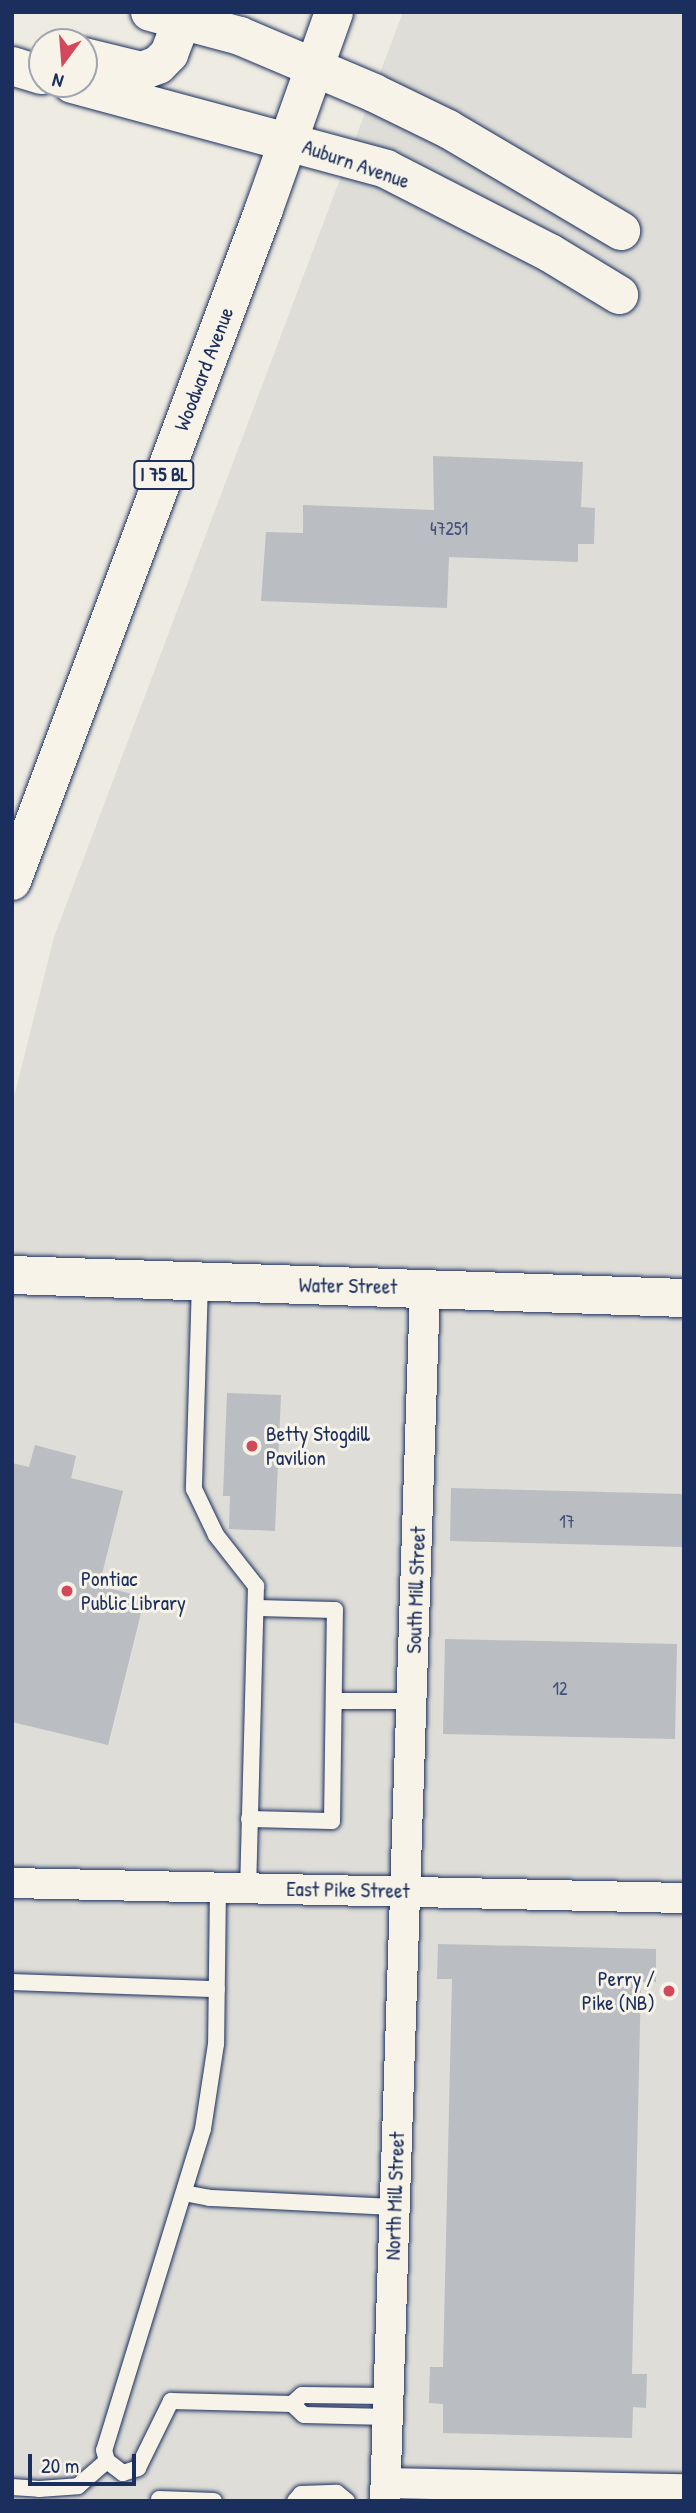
<!DOCTYPE html>
<style>
body{margin:0}
#map{position:relative;width:696px;height:2513px;overflow:hidden;background:#eeebe2;font-family:"Patrick Hand",sans-serif}
div>[style]{position:absolute}
.built>*{inset:0;background:#deddd8}
.building>*{inset:0;background:#babdc2}
.roads{filter:drop-shadow(0 0 2px #1b2f5e) drop-shadow(0 0 2px #1b2f5e)}
.service>*{height:16px;margin:-8px;padding:0 8px;transform-origin:8px;border-radius:8px;background:#f7f3e8}
.minor>*{height:30px;margin:-15px;padding:0 15px;transform-origin:15px;border-radius:15px;background:#f7f3e8}
.tertiary>*{height:38px;margin:-19px;padding:0 19px;transform-origin:19px;border-radius:19px;background:#f7f3e8}
.secondary>*{height:38px;margin:-19px;padding:0 19px;transform-origin:19px;border-radius:19px;background:#f7f3e8}
.primary>*{height:38px;margin:-19px;padding:0 19px;transform-origin:19px;border-radius:19px;background:#f7f3e8}
.dots>*{width:19px;height:19px;translate:-50% -50%;box-sizing:border-box;border:4px solid #f7f3e8;border-radius:50%}
span{translate:-50% -50%;white-space:nowrap;text-align:center;line-height:1.15;-webkit-text-stroke:6px #f7f3e8;paint-order:stroke}
.number-label{font-size:18px;color:#435277}
.number-label span{-webkit-text-stroke-width:0}
.shield-label span{padding:2px 5px;background:#f7f3e8;border:2px solid;border-radius:5px;-webkit-text-stroke-width:0}
.shield-label{font-size:19px;color:#1b2f5e;font-weight:700}
.street-label{font-size:21px;color:#1b2f5e}
.poi-label{font-size:21px;color:#1b2f5e}
.left{translate:0 -50%;text-align:left}
.right{translate:-100% -50%;text-align:right}
.frame{position:absolute;inset:0;border:14px solid #1b2f5e;pointer-events:none}
.north{position:absolute;left:28px;top:28px;width:70px;height:70px;box-sizing:border-box;background:#f7f3e8;border:2px solid #9fa5b1;border-radius:50%;rotate:196deg;font-size:19px;font-weight:700;line-height:28px;text-align:center;color:#1b2f5e}
.north::after{content:'';display:block;margin:auto;width:24px;height:32px;background:#d1495b;clip-path:polygon(50% 0,100% 100%,50% 72%,0 100%)}
.scale{position:absolute;left:28px;top:2454px;width:108px;height:32px;box-sizing:border-box;border:4px solid #1b2f5e;border-top:0;padding-left:9px;font-size:21px;line-height:24px;white-space:nowrap;color:#1b2f5e;-webkit-text-stroke:5px #f7f3e8;paint-order:stroke}
</style>
<div id="map">
<div class="built">
<div style="clip-path:polygon(403px 12px,684px 12px,684px 2501px,12px 2501px,12px 1105px,54px 937px)"></div>
</div>
<div class="building">
<div style="clip-path:polygon(433px 456px,583px 462px,581px 507px,595px 508px,594px 544px,578px 544px,578px 562px,449px 557px,447px 608px,261px 601px,266px 532px,303px 533px,303px 505px,434px 510px)"></div>
<div style="clip-path:polygon(227px 1393px,281px 1395px,275px 1531px,229px 1529px,230px 1496px,223px 1496px)"></div>
<div style="clip-path:polygon(35px 1445px,76px 1456px,71px 1478px,123px 1491px,99px 1586px,145px 1597px,108px 1745px,12px 1722px,12px 1463px,29px 1467px)"></div>
<div style="clip-path:polygon(451px 1488px,684px 1494px,683px 1547px,450px 1541px)"></div>
<div style="clip-path:polygon(445px 1639px,677px 1644px,675px 1739px,443px 1734px)"></div>
<div style="clip-path:polygon(438px 1944px,656px 1949px,656px 1982px,641px 1982px,632px 2374px,647px 2374px,646px 2408px,633px 2407px,632px 2438px,443px 2433px,443px 2404px,429px 2403px,430px 2367px,443px 2367px,452px 1979px,437px 1979px)"></div>
</div>
<div class="roads">
<div class="service">
<div style="left:200px;top:1282px;width:207px;rotate:91.7deg"></div>
<div style="left:194px;top:1489px;width:51px;rotate:64.4deg"></div>
<div style="left:216px;top:1535px;width:65px;rotate:51.9deg"></div>
<div style="left:256px;top:1586px;width:302px;rotate:91.5deg"></div>
<div style="left:334px;top:1701px;width:79px"></div>
<div style="left:249px;top:1819px;width:83px;rotate:1.4deg"></div>
<div style="left:332px;top:1821px;width:211px;rotate:-89.2deg"></div>
<div style="left:335px;top:1610px;width:79px;rotate:-178.5deg"></div>
<div style="left:218px;top:1887px;width:157px;rotate:90.7deg"></div>
<div style="left:216px;top:2044px;width:86px;rotate:98.7deg"></div>
<div style="left:203px;top:2129px;width:336px;rotate:107.1deg"></div>
<div style="left:104px;top:2450px;width:11px;rotate:75deg"></div>
<div style="left:107px;top:2461px;width:20px;rotate:37deg"></div>
<div style="left:123px;top:2473px;width:16px;rotate:-18deg"></div>
<div style="left:138px;top:2468px;width:75px;rotate:-63.8deg"></div>
<div style="left:171px;top:2401px;width:121px;rotate:1.4deg"></div>
<div style="left:292px;top:2404px;width:16px;rotate:43deg"></div>
<div style="left:304px;top:2415px;width:84px;rotate:1.4deg"></div>
<div style="left:12px;top:1982px;width:205px;rotate:2deg"></div>
<div style="left:184px;top:2193px;width:26px;rotate:11deg"></div>
<div style="left:210px;top:2198px;width:185px;rotate:2.8deg"></div>
<div style="left:292px;top:2404px;width:13px;rotate:-42deg"></div>
<div style="left:302px;top:2395px;width:86px;rotate:0.7deg"></div>
<div style="left:12px;top:2487px;width:27px;rotate:4deg"></div>
<div style="left:39px;top:2489px;width:39px;rotate:-4deg"></div>
<div style="left:78px;top:2486px;width:38px;rotate:-41deg"></div>
<div style="left:159px;top:2499px;width:55px;rotate:2.1deg"></div>
<div style="left:295px;top:2501px;width:9px;rotate:-49deg"></div>
<div style="left:301px;top:2494px;width:36px;rotate:-2deg"></div>
<div style="left:337px;top:2493px;width:13px;rotate:39deg"></div>
</div>
<div class="minor">
<div style="left:12px;top:1883px;width:672px;rotate:1.28deg"></div>
<div style="left:386px;top:2483px;width:298px;rotate:1.2deg"></div>
<div style="left:385px;top:2501px;width:1214px;rotate:-88.11deg"></div>
</div>
<div class="tertiary">
<div style="left:12px;top:1275px;width:672px;rotate:1.96deg"></div>
</div>
<div class="secondary">
<div style="left:150px;top:12px;width:93px;rotate:14.9deg"></div>
<div style="left:240px;top:36px;width:146px;rotate:23deg"></div>
<div style="left:374px;top:93px;width:82px;rotate:25.9deg"></div>
<div style="left:448px;top:129px;width:201px;rotate:30.5deg"></div>
<div style="left:84px;top:57px;width:60px;rotate:13.6deg"></div>
<div style="left:142px;top:71px;width:17px;rotate:-21deg"></div>
<div style="left:158px;top:65px;width:16px;rotate:-45deg"></div>
<div style="left:169px;top:54px;width:36px;rotate:-69deg"></div>
<div style="left:12px;top:66px;width:31px;rotate:17deg"></div>
<div style="left:72px;top:84px;width:325px;rotate:15.1deg"></div>
<div style="left:386px;top:169px;width:184px;rotate:27.1deg"></div>
<div style="left:550px;top:253px;width:81px;rotate:31.3deg"></div>
</div>
<div class="primary">
<div style="left:12px;top:881px;width:718px;rotate:-69.44deg"></div>
<div style="left:264px;top:209px;width:209px;rotate:-70.4deg"></div>
</div>
</div>
<div class="dots">
<div style="left:252px;top:1446px;background:#d1495b"></div>
<div style="left:67px;top:1591px;background:#d1495b"></div>
<div style="left:669px;top:1991px;background:#d1495b"></div>
</div>
<div class="number-label">
<span style="left:449px;top:529px">47251</span>
<span style="left:567px;top:1522px">17</span>
<span style="left:560px;top:1689px">12</span>
</div>
<div class="shield-label">
<span style="left:164px;top:475px">I 75 BL</span>
</div>
<div class="street-label">
<span style="left:356px;top:164px;rotate:19deg">Auburn Avenue</span>
<span style="left:204px;top:369px;rotate:-69deg">Woodward Avenue</span>
<span style="left:348px;top:1286px;rotate:1deg">Water Street</span>
<span style="left:416px;top:1590px;rotate:-88deg">South Mill Street</span>
<span style="left:348px;top:1890px;rotate:1deg">East Pike Street</span>
<span style="left:395px;top:2196px;rotate:-88deg">North Mill Street</span>
</div>
<div class="poi-label">
<span class="left" style="left:266px;top:1446px">Betty Stogdill<br>Pavilion</span>
<span class="left" style="left:81px;top:1591px">Pontiac<br>Public Library</span>
<span class="right" style="left:655px;top:1991px">Perry /<br>Pike (NB)</span>
</div>
<div class="frame"></div>
<div class="north">N</div>
<div class="scale">20 m</div>
</div>
